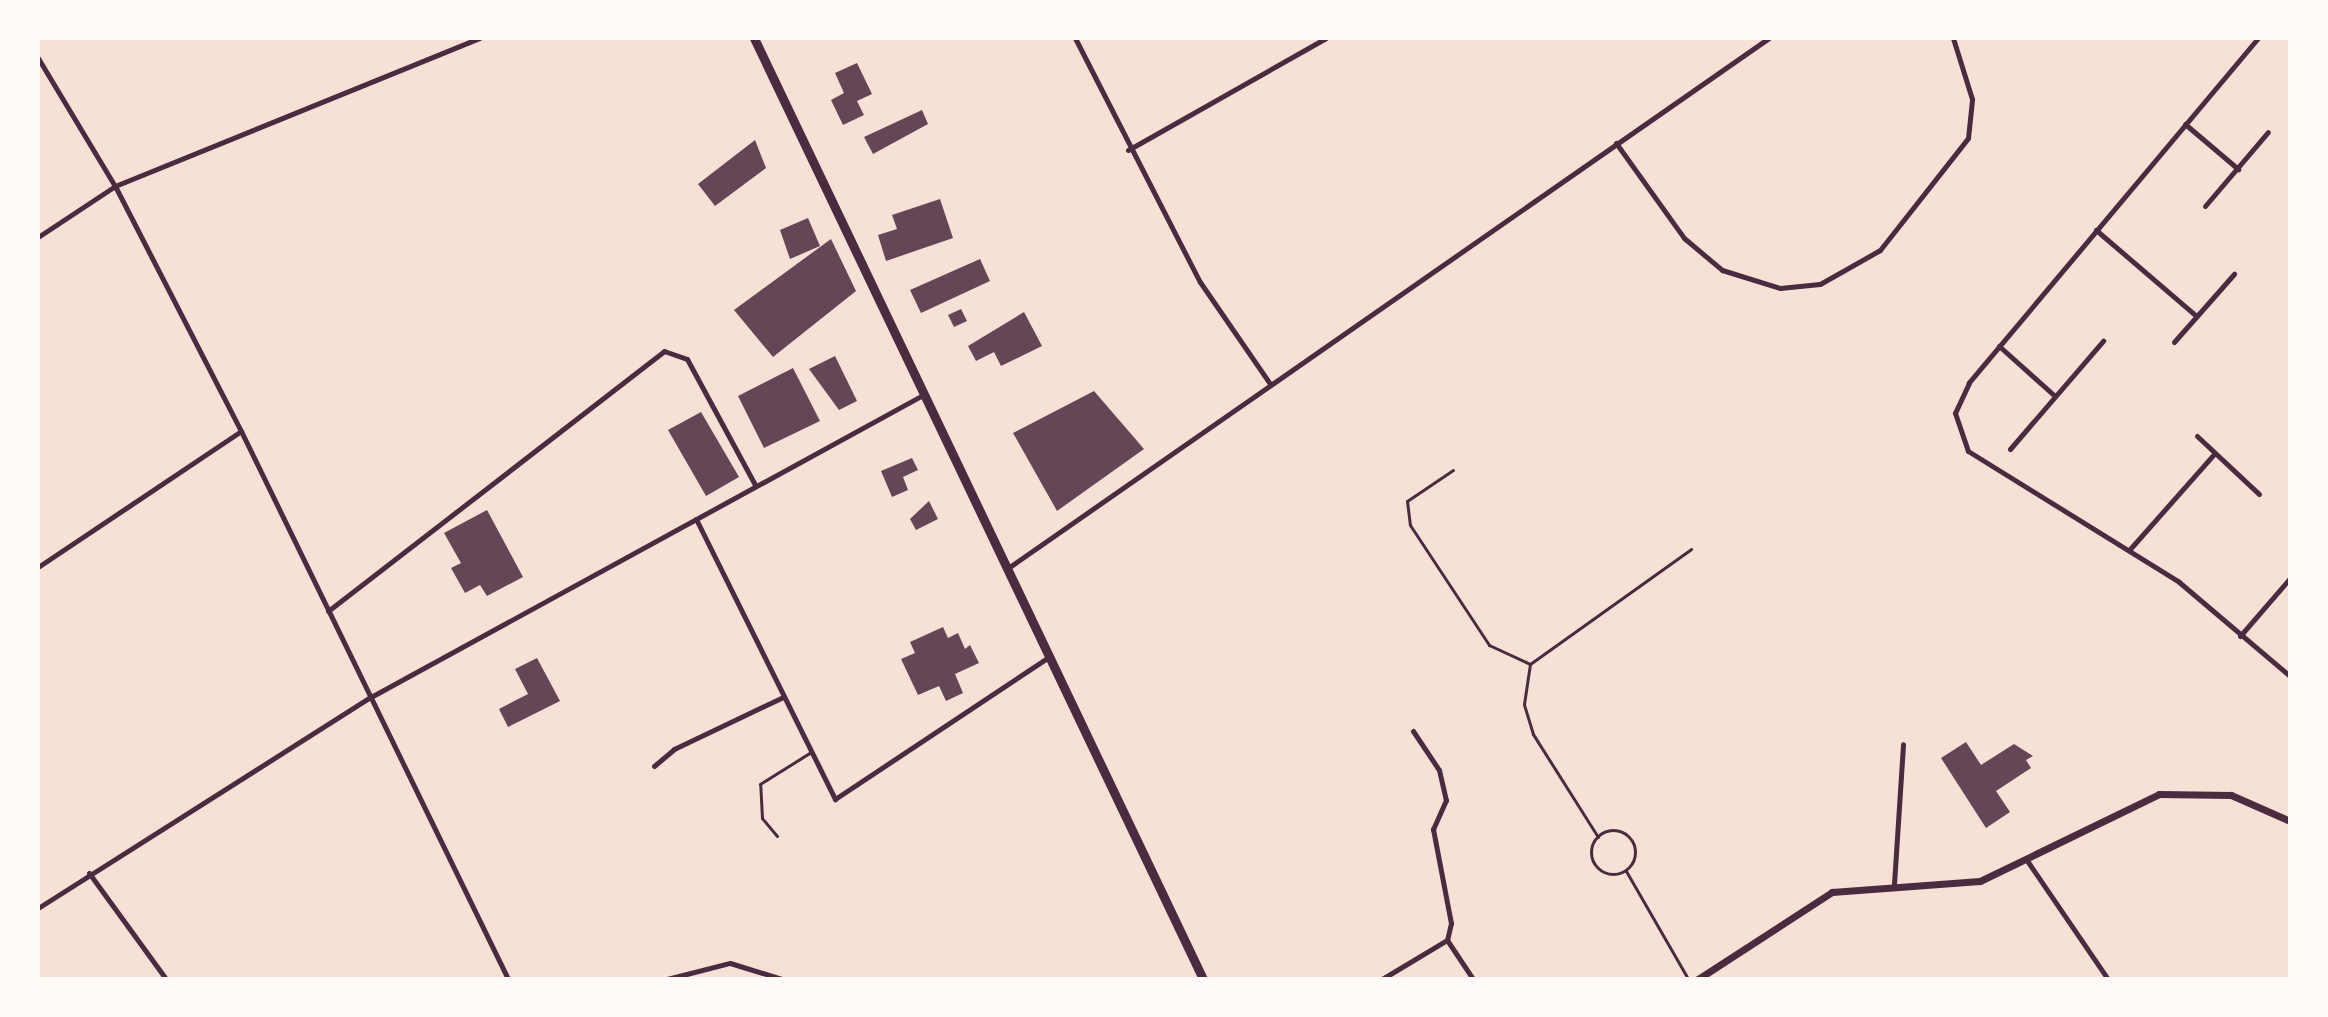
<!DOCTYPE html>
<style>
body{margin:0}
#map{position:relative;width:2328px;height:1017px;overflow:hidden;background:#f7e1d7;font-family:"Fira Sans Condensed",sans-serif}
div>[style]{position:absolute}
.building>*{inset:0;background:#644757}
.service>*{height:3px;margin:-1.5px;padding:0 1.5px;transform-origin:1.5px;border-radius:1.5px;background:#4a2c40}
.service>.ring{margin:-1.5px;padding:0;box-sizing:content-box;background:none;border:3px solid #4a2c40;border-radius:50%}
.minor>*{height:5px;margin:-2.5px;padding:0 2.5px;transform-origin:2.5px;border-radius:2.5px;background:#4a2c40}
.tertiary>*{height:7px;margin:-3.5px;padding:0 3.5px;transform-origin:3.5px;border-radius:3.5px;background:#4a2c40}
.primary>*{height:9px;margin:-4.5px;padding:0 4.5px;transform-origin:4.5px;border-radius:4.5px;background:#4a2c40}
span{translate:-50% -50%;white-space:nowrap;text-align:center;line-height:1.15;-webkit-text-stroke:7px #fffaf5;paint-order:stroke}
.frame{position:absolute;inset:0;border:40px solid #fffaf5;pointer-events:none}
</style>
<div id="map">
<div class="building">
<div style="clip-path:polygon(857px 63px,872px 94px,857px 101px,864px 115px,843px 125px,831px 100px,844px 93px,835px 73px)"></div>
<div style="clip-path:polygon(922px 110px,928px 124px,873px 154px,864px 137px)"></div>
<div style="clip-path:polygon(755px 140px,766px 168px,715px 206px,698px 184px)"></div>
<div style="clip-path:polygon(940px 199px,953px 238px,886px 261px,878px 235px,897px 229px,892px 215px)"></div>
<div style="clip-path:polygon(808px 218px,820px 246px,790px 259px,780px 230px)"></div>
<div style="clip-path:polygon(831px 239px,856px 291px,773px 357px,734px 310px)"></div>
<div style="clip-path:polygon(980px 259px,990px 281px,921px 313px,910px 290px)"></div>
<div style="clip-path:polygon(961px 309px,967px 321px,954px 327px,948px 315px)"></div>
<div style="clip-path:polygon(1024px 312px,1042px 346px,1001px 366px,994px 352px,976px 361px,968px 346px)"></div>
<div style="clip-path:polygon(835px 356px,857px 401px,839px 410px,809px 369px)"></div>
<div style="clip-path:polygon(793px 368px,820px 421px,764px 448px,738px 396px)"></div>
<div style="clip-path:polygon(1094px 391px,1144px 449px,1057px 511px,1013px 433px)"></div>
<div style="clip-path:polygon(701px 412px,739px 477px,706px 496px,668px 430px)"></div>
<div style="clip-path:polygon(912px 458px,918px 470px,903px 477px,908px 490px,892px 497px,881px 471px)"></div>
<div style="clip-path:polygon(929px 501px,938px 519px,916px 530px,910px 519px)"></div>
<div style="clip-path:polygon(487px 510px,523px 577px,487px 596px,480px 585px,465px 593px,451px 568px,461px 563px,444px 533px)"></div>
<div style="clip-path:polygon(943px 627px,948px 638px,958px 633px,965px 649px,970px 645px,979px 663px,955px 674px,963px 693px,946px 701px,939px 686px,918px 695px,901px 659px,915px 653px,910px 642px)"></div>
<div style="clip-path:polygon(537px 658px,560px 701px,508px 727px,499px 709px,528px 694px,515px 669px)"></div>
<div style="clip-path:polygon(1966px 742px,1981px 765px,2014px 744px,2033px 756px,2026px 760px,2031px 768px,1996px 791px,2010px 812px,1986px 828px,1941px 758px)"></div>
</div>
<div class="service">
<div style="left:1453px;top:470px;width:55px;rotate:146deg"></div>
<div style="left:1407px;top:501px;width:24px;rotate:83deg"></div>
<div style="left:1410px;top:525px;width:144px;rotate:56.6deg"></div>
<div style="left:1489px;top:645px;width:45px;rotate:24.9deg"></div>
<div class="ring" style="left:1591px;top:830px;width:41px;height:41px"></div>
<div style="left:777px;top:836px;width:23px;rotate:-130deg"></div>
<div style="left:762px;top:818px;width:34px;rotate:-93deg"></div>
<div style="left:760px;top:784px;width:60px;rotate:-32.1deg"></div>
<div style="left:1598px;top:837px;width:122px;rotate:-122.3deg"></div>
<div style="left:1533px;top:734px;width:31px;rotate:-107deg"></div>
<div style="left:1524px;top:704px;width:40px;rotate:-81.5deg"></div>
<div style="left:1530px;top:664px;width:198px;rotate:-35.5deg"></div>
<div style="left:1626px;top:871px;width:125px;rotate:60.1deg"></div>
</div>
<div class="minor">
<div style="left:1075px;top:38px;width:274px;rotate:62.9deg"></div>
<div style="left:1200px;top:282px;width:124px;rotate:55.5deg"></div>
<div style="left:2258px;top:38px;width:450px;rotate:130deg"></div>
<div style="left:1969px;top:383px;width:33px;rotate:115deg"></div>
<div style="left:1955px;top:413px;width:40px;rotate:71.1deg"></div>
<div style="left:1968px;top:451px;width:248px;rotate:31.8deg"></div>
<div style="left:2179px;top:582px;width:145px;rotate:40.3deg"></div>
<div style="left:38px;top:58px;width:149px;rotate:59deg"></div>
<div style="left:115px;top:186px;width:276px;rotate:62.8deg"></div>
<div style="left:241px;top:431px;width:610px;rotate:64.02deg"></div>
<div style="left:2185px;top:124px;width:70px;rotate:40.3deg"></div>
<div style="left:1616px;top:143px;width:117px;rotate:54.4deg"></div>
<div style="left:1684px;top:238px;width:50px;rotate:40.1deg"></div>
<div style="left:1722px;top:270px;width:61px;rotate:17.2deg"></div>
<div style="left:1780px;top:288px;width:40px;rotate:-5.7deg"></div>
<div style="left:1820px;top:284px;width:69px;rotate:-29.5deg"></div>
<div style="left:1880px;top:250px;width:142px;rotate:-51.8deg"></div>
<div style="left:1968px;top:138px;width:39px;rotate:-84deg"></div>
<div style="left:1972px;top:99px;width:64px;rotate:-107.3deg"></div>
<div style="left:1128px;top:150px;width:227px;rotate:-29.5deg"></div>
<div style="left:2205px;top:206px;width:97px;rotate:-49.6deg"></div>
<div style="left:2096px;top:230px;width:130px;rotate:40.6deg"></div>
<div style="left:38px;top:237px;width:92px;rotate:-33.5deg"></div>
<div style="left:115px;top:186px;width:393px;rotate:-22.1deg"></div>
<div style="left:2174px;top:342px;width:91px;rotate:-48.6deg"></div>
<div style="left:1999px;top:346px;width:75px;rotate:41.8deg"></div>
<div style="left:2197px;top:436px;width:85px;rotate:43.1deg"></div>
<div style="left:2010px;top:449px;width:143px;rotate:-49.3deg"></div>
<div style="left:696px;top:519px;width:313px;rotate:63.6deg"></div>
<div style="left:835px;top:799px;width:255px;rotate:-33.6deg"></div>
<div style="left:2130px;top:549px;width:128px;rotate:-48.5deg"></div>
<div style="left:38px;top:567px;width:244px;rotate:-33.8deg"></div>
<div style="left:1008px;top:568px;width:927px;rotate:-34.86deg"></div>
<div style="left:328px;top:611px;width:425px;rotate:-37.7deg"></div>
<div style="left:664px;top:351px;width:24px;rotate:19deg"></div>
<div style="left:687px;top:359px;width:143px;rotate:61.6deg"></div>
<div style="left:2240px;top:636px;width:77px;rotate:-49.2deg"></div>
<div style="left:1413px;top:731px;width:47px;rotate:56.3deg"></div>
<div style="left:1439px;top:770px;width:31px;rotate:77deg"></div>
<div style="left:1446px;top:800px;width:32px;rotate:114deg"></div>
<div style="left:1433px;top:829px;width:96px;rotate:79.2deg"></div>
<div style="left:1451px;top:923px;width:17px;rotate:103deg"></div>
<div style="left:1447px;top:940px;width:47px;rotate:56.3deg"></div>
<div style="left:654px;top:766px;width:26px;rotate:-40deg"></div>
<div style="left:674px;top:749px;width:121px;rotate:-25.5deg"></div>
<div style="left:2026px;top:859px;width:145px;rotate:55.7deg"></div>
<div style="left:89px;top:873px;width:131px;rotate:54deg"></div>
<div style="left:1894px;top:884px;width:140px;rotate:-86.3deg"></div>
<div style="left:38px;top:908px;width:392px;rotate:-32.4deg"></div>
<div style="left:369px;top:698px;width:629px;rotate:-28.68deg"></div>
<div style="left:667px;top:979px;width:65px;rotate:-14.3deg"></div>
<div style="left:730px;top:963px;width:54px;rotate:17.1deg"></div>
<div style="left:1382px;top:979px;width:76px;rotate:-31deg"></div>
</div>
<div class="tertiary">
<div style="left:1698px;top:979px;width:160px;rotate:-33deg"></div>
<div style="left:1832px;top:892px;width:148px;rotate:-4.3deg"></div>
<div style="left:1980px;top:881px;width:199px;rotate:-25.9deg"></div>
<div style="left:2159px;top:794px;width:72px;rotate:0.8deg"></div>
<div style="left:2231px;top:795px;width:64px;rotate:23.8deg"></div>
</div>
<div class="primary">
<div style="left:754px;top:38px;width:1043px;rotate:64.49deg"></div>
</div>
<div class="frame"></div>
</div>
